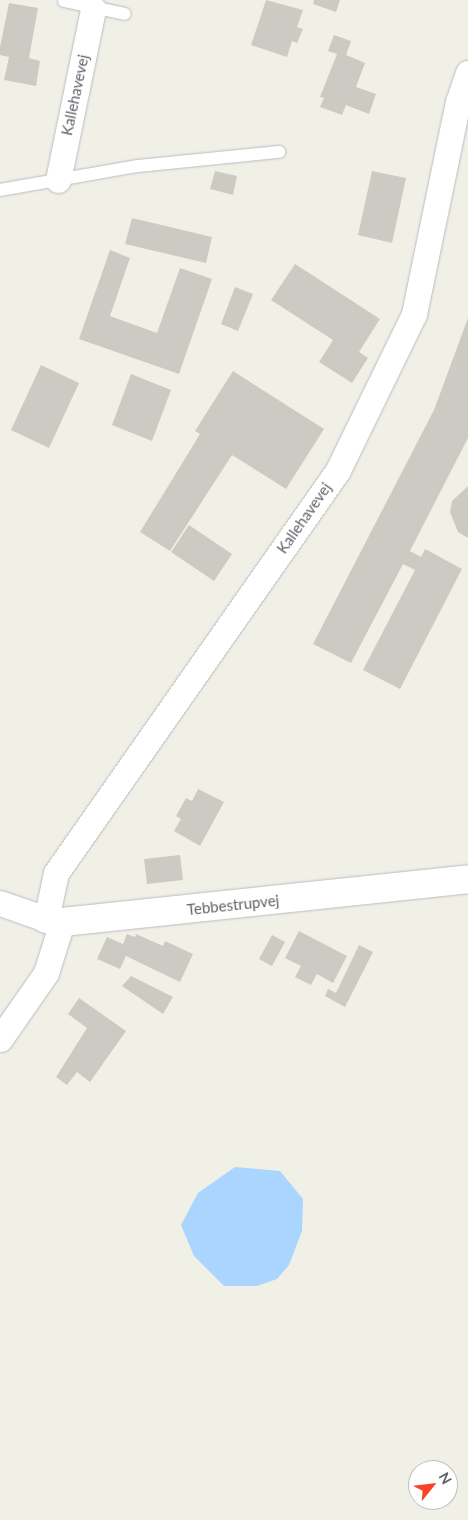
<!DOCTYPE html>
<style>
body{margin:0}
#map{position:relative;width:468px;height:1520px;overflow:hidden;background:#f1f0e7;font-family:Lato,sans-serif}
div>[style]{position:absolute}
.water>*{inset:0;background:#a9d5ff}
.building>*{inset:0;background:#cdcac4}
.roads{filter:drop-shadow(0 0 1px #b9bcc1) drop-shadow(0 0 1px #b9bcc1)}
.service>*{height:12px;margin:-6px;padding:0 6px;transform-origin:6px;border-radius:6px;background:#fff}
.minor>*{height:25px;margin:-12.5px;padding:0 12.5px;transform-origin:12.5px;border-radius:12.5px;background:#fff}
.tertiary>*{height:28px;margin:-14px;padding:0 14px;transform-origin:14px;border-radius:14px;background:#fff}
span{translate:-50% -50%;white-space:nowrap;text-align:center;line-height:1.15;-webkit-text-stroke:5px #fff;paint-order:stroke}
.street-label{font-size:15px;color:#5e6268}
.north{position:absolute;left:408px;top:1460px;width:50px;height:50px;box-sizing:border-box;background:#fff;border:1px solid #bfc0c3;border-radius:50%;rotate:61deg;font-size:14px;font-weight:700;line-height:20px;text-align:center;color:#5e6268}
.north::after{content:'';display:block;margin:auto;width:18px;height:22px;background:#f94226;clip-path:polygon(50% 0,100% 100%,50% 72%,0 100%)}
</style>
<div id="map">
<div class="water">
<div style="clip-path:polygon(235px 1167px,280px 1171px,303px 1199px,302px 1231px,289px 1265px,277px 1279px,257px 1286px,224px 1286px,194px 1256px,181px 1225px,198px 1193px)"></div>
</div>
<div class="building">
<div style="clip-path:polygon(266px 0,303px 10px,297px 27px,303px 29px,297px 43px,292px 41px,287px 57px,251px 45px)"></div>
<div style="clip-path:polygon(314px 0,340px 0,336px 12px,313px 4px)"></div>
<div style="clip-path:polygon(9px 3px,38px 8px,29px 58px,40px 61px,36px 86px,4px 80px,9px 57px,0 55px,0 47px)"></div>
<div style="clip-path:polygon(334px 35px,351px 41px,346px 55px,365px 63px,356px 87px,376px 94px,369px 114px,346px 105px,342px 115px,320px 107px,324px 98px,320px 97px,337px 54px,328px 51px)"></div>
<div style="clip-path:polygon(215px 171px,237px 176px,233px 195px,210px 189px)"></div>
<div style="clip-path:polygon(372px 171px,406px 178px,392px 243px,358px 235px)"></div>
<div style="clip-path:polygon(132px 218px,212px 237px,206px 263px,125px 244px)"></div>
<div style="clip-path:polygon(110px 250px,130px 258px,110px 316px,157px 333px,180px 268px,212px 279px,179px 374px,79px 339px)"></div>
<div style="clip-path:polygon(295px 264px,380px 319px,359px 352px,368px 358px,352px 383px,319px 362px,333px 340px,271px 300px)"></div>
<div style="clip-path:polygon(235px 287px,253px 294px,238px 331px,221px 324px)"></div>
<div style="clip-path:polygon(468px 318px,468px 438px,410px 551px,421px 557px,425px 549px,462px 569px,400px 689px,363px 670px,415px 570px,403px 564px,351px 663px,313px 644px,434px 410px)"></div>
<div style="clip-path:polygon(41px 365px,79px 383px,49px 448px,11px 430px)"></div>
<div style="clip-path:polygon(233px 371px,324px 429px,286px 489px,232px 455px,170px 551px,140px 532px,200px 434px,195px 431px)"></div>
<div style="clip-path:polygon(131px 374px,171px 390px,152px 441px,112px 425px)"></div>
<div style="clip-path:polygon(468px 486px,468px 538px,458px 532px,450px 512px,452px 501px)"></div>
<div style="clip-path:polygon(189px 525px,232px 554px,214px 581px,171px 552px)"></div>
<div style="clip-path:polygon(198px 789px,224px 802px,200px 846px,174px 831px,181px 819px,176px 816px,186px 798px,192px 801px)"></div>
<div style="clip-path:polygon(180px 855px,183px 880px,147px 884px,144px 859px)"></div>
<div style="clip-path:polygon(299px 931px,347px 956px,333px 983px,317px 974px,311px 985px,295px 977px,301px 966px,285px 958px)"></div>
<div style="clip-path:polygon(127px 934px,135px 937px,136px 934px,163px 946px,165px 941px,193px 954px,180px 982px,126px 956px,120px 969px,97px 959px,107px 937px,123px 944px)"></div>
<div style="clip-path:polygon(272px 935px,285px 942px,272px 966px,259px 959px)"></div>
<div style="clip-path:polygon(359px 945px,373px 952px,345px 1007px,325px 996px,328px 989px,336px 993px)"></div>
<div style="clip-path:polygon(131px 976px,173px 997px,163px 1014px,122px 986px)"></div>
<div style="clip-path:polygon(79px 998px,126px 1031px,90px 1082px,77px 1072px,67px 1085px,56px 1077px,87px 1028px,68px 1014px)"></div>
</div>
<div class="roads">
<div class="service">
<div style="left:64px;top:1px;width:62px;rotate:12deg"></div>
<div style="left:0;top:190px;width:140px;rotate:-9.9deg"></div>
<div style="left:138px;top:166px;width:142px;rotate:-5.7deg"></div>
</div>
<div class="minor">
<div style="left:58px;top:180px;width:175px;rotate:-78.4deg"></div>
<div style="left:0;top:903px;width:49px;rotate:19.2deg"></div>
<div style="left:46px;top:919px;width:47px;rotate:-77.7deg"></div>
<div style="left:56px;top:873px;width:492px;rotate:-55deg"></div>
<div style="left:338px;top:470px;width:174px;rotate:-64deg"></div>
<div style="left:414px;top:314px;width:217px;rotate:-78.3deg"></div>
<div style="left:458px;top:102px;width:31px;rotate:-71deg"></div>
<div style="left:0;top:1039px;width:80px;rotate:-55.1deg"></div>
<div style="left:46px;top:973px;width:53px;rotate:-72.6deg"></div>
</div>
<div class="tertiary">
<div style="left:46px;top:919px;width:16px;rotate:11deg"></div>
<div style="left:62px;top:922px;width:408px;rotate:-6deg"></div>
</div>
</div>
<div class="street-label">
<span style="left:75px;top:95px;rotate:-78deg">Kallehavevej</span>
<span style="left:304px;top:518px;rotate:-55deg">Kallehavevej</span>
<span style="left:233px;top:905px;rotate:-6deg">Tebbestrupvej</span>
</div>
<div class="north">N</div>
</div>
